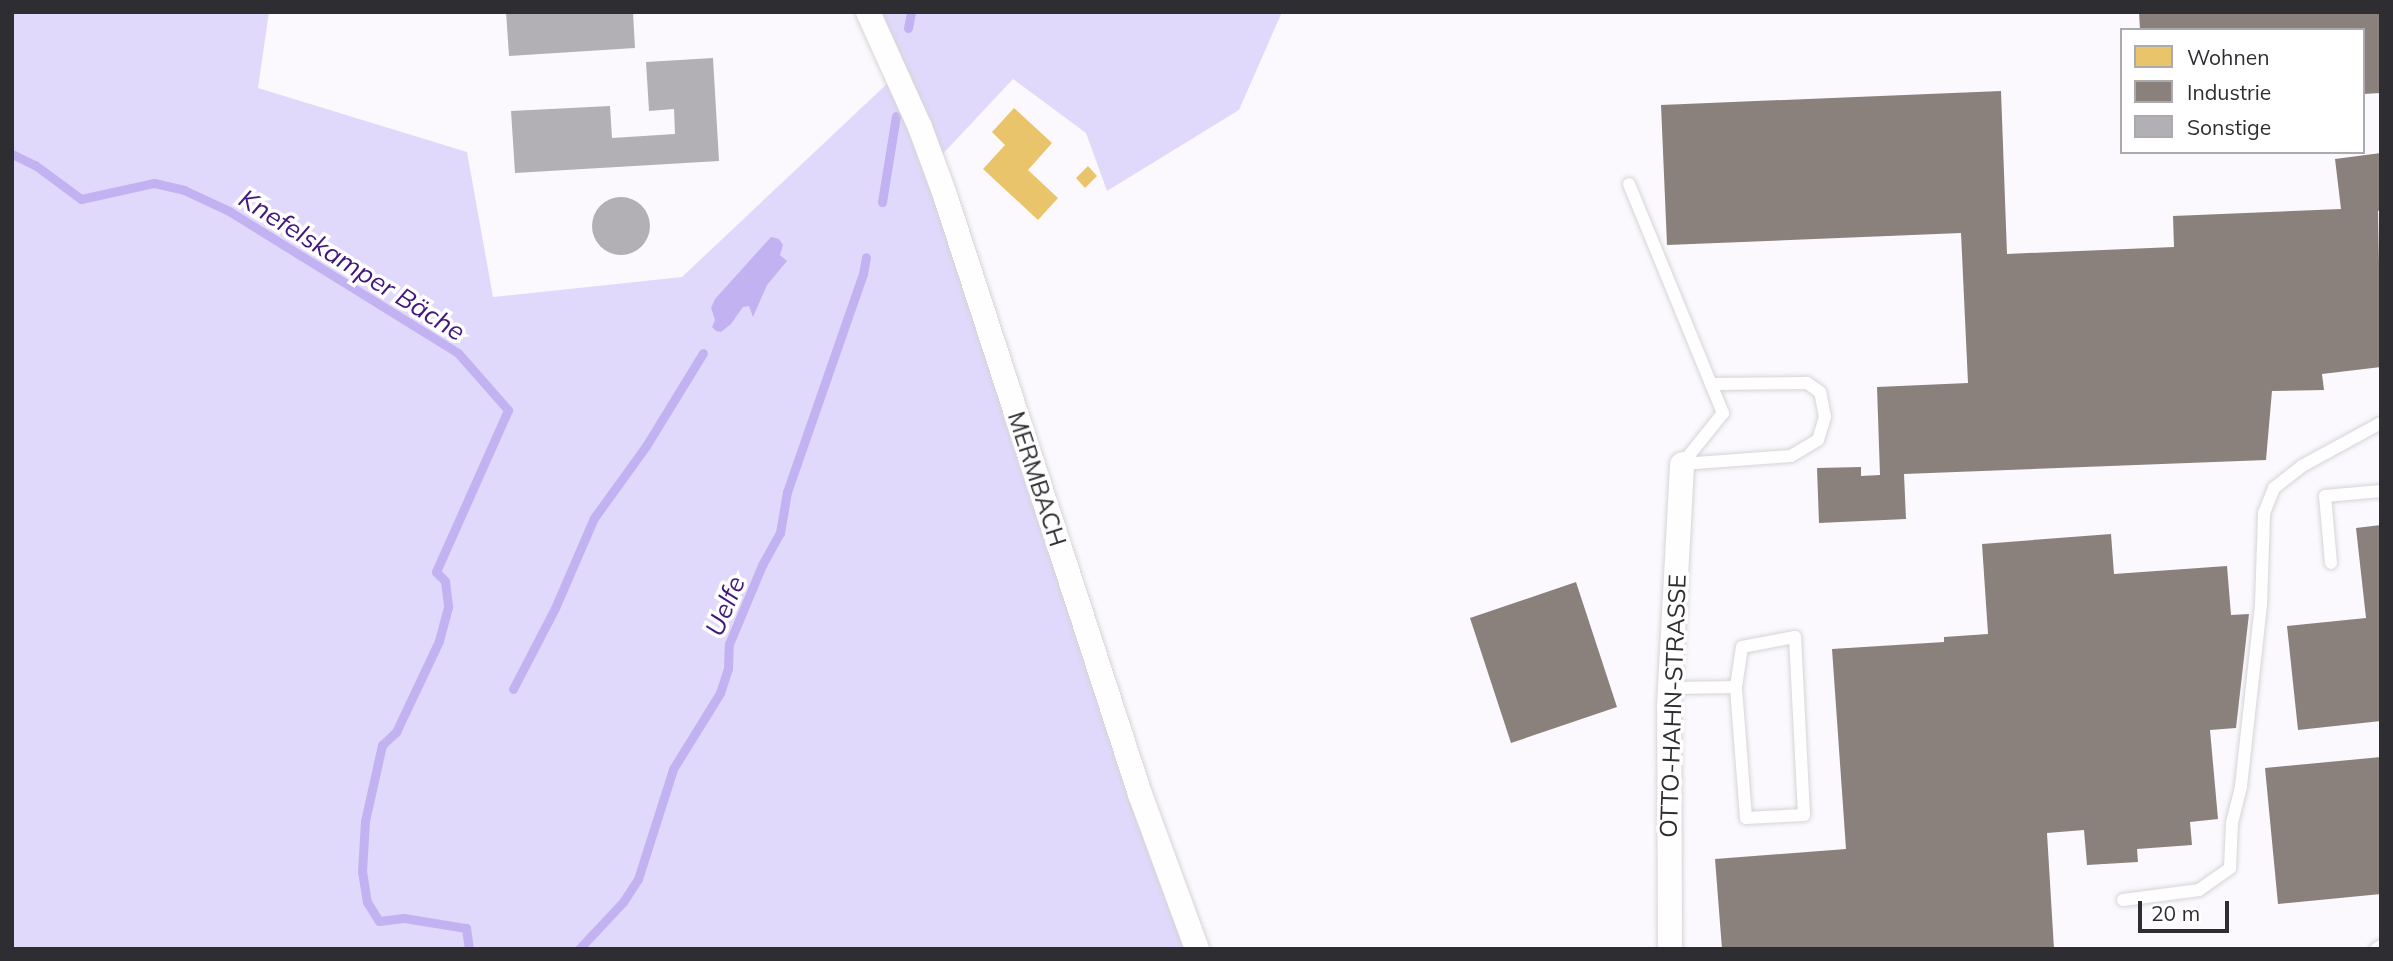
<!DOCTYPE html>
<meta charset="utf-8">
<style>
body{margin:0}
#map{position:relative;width:2393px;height:961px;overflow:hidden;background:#fbf9fd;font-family:Mulish,sans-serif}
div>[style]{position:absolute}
.green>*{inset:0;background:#e1d9fb}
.water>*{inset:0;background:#c3b2f1}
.homes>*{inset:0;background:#e9c46a}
.industry>*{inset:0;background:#8a817c}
.stream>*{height:9px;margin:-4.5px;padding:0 4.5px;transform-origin:4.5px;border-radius:4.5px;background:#c3b2f1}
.building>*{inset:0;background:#b2b0b4}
.round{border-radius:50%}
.roads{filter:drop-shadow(0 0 2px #d5d4d7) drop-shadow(0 0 2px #d5d4d7)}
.lane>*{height:12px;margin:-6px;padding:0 6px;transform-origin:6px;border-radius:6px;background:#fefeff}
.street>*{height:24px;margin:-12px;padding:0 12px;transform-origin:12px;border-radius:12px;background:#fefeff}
span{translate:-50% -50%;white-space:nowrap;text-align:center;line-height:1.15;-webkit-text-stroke:7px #fff;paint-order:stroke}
.street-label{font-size:24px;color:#2e2d31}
.water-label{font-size:26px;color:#42177e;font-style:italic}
.frame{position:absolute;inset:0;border:14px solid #2e2d31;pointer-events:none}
.legend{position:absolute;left:2120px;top:28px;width:245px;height:126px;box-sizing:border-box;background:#fff;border:2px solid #ababad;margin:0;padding:9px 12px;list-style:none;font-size:21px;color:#2e2d31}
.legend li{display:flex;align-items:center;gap:14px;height:35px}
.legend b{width:35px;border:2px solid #ababad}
.scale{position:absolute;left:2138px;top:901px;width:91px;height:32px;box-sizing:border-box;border:4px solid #2e2d31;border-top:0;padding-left:9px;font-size:21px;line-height:24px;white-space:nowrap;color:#2e2d31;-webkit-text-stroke:5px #fff;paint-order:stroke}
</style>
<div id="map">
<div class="green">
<div style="clip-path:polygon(12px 12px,269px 12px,258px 88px,467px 152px,493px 297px,682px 277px,891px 80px,967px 288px,1186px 949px,12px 949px)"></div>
<div style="clip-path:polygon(873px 12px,1282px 12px,1239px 110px,1107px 191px,1086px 133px,1013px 79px,938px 159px)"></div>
</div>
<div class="water">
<div style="clip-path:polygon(771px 237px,779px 239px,783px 245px,780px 255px,787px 261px,767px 285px,753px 317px,749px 306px,743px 307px,731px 324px,721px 332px,716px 331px,712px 327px,715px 320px,711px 308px,715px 299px)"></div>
</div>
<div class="homes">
<div style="clip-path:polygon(1014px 108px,1052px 143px,1028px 170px,1058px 198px,1038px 220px,983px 169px,1005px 145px,992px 132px)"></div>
<div style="clip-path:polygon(1088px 166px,1097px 176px,1085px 188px,1076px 178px)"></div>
</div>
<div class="industry">
<div style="clip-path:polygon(2139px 12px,2381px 12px,2381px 93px,2363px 94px,2363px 30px,2140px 30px)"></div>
<div style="clip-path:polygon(2001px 91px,2007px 254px,2174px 247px,2173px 216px,2341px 209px,2335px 159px,2381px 153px,2381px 210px,2378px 211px,2381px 367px,2322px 374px,2324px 390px,2272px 391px,2266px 460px,1904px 474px,1906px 519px,1819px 523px,1817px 468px,1861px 467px,1861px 476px,1880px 475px,1877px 387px,1968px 383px,1961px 233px,1667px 245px,1661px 105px)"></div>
<div style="clip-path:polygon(2381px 525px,2381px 721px,2298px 730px,2287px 626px,2366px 618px,2356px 528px)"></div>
<div style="clip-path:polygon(2111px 534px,2114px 574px,2227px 566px,2231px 615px,2249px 614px,2236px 728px,2210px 730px,2218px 819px,2190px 822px,2192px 845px,2137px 849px,2138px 862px,2087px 865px,2084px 830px,2047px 833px,2054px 949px,1722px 949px,1715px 859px,1846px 849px,1832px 649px,1944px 642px,1944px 637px,1988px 634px,1982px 544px)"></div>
<div style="clip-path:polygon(1576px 582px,1617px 707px,1511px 743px,1470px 618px)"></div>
<div style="clip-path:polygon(2381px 757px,2381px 894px,2278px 904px,2265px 768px)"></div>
</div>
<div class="stream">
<div style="left:908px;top:28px;width:16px;rotate:-79deg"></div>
<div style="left:12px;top:154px;width:25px;rotate:26deg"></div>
<div style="left:35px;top:165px;width:57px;rotate:36.5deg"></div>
<div style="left:81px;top:199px;width:75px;rotate:-12.4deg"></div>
<div style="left:154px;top:183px;width:31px;rotate:13deg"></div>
<div style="left:184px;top:190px;width:50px;rotate:25deg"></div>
<div style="left:229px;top:211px;width:269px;rotate:31.8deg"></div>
<div style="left:458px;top:353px;width:76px;rotate:48.7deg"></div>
<div style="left:508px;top:410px;width:177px;rotate:114deg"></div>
<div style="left:436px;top:572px;width:13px;rotate:45deg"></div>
<div style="left:445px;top:581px;width:26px;rotate:83deg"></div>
<div style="left:448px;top:607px;width:35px;rotate:105deg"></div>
<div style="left:439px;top:641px;width:101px;rotate:115.3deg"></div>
<div style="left:396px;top:732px;width:19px;rotate:137deg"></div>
<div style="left:382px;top:745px;width:78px;rotate:102.6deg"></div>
<div style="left:365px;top:821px;width:50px;rotate:93.4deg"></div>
<div style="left:362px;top:871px;width:31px;rotate:81deg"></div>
<div style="left:367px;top:902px;width:22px;rotate:58deg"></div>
<div style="left:379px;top:921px;width:25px;rotate:-7deg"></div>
<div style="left:404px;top:918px;width:63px;rotate:9.2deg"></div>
<div style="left:466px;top:928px;width:21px;rotate:82deg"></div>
<div style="left:882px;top:202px;width:87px;rotate:-80.8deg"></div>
<div style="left:513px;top:689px;width:91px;rotate:-62.6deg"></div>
<div style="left:555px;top:608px;width:98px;rotate:-66.6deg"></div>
<div style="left:594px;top:518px;width:89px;rotate:-54.2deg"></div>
<div style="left:646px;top:446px;width:109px;rotate:-58.5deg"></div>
<div style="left:579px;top:949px;width:64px;rotate:-46.9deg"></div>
<div style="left:623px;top:902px;width:27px;rotate:-57deg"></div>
<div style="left:638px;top:879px;width:115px;rotate:-72.3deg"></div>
<div style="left:673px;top:769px;width:89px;rotate:-58.3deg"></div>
<div style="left:720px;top:693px;width:26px;rotate:-72deg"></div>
<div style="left:728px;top:668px;width:24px;rotate:-88deg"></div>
<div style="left:729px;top:644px;width:86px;rotate:-67.3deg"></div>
<div style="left:762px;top:565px;width:37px;rotate:-61deg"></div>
<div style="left:780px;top:533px;width:42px;rotate:-80.3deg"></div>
<div style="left:787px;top:492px;width:231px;rotate:-70.8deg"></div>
<div style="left:863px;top:274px;width:17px;rotate:-80deg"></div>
</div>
<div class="building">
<div style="clip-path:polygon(506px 12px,633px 12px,635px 48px,509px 56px)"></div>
<div style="clip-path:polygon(713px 58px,719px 161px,515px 173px,511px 111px,610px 106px,612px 138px,675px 134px,674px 109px,649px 111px,646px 62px)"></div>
<div class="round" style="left:592px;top:197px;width:58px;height:58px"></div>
</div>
<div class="roads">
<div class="lane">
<div style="left:1629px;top:184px;width:248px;rotate:67.7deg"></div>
<div style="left:1723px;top:413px;width:65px;rotate:128.8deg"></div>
<div style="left:1682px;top:464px;width:109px;rotate:-4.2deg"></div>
<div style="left:1791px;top:456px;width:31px;rotate:-31deg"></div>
<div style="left:1818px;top:440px;width:24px;rotate:-73deg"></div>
<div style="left:1825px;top:417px;width:25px;rotate:-101deg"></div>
<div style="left:1820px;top:392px;width:16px;rotate:-145deg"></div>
<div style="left:1807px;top:383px;width:96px;rotate:179.4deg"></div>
<div style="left:2331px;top:563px;width:67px;rotate:-95.1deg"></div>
<div style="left:2325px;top:496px;width:56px;rotate:-5.1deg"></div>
<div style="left:1670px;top:688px;width:66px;rotate:-0.9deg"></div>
<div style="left:1736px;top:687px;width:40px;rotate:-81.5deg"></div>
<div style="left:1742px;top:647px;width:54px;rotate:-10.7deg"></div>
<div style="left:1795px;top:637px;width:178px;rotate:87.1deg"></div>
<div style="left:1804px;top:815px;width:58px;rotate:177deg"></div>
<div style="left:1746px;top:818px;width:131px;rotate:-94.4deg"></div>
<div style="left:2123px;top:900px;width:77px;rotate:-7.5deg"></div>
<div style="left:2199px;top:890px;width:38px;rotate:-35deg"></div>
<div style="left:2230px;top:868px;width:45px;rotate:-87.5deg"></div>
<div style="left:2232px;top:823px;width:38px;rotate:-76deg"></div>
<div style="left:2241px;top:786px;width:182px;rotate:-83.7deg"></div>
<div style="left:2261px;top:605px;width:92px;rotate:-88.1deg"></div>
<div style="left:2264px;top:513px;width:27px;rotate:-68deg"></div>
<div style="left:2274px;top:488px;width:36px;rotate:-38deg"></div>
<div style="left:2302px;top:466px;width:90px;rotate:-28.6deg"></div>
<div style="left:2376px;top:949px;width:6px;rotate:-31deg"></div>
</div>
<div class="street">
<div style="left:868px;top:12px;width:126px;rotate:65.7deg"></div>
<div style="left:920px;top:127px;width:72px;rotate:69.8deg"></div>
<div style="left:945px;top:195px;width:630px;rotate:71.97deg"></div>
<div style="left:1140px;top:794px;width:165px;rotate:69.8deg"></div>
<div style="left:1670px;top:949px;width:243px;rotate:-90.2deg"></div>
<div style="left:1669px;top:706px;width:242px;rotate:-86.9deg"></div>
</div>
</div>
<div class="street-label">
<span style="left:1037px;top:479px;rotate:72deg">MERMBACH</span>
<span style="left:1673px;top:706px;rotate:-88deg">OTTO-HAHN-STRASSE</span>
</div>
<div class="water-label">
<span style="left:352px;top:265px;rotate:32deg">Knefelskamper Bäche</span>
<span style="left:725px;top:606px;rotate:-67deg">Uelfe</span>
</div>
<div class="frame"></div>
<ul class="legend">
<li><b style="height:19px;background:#e9c46a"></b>Wohnen</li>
<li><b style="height:19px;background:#8a817c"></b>Industrie</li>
<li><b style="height:19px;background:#b2b0b4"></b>Sonstige</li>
</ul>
<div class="scale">20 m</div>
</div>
